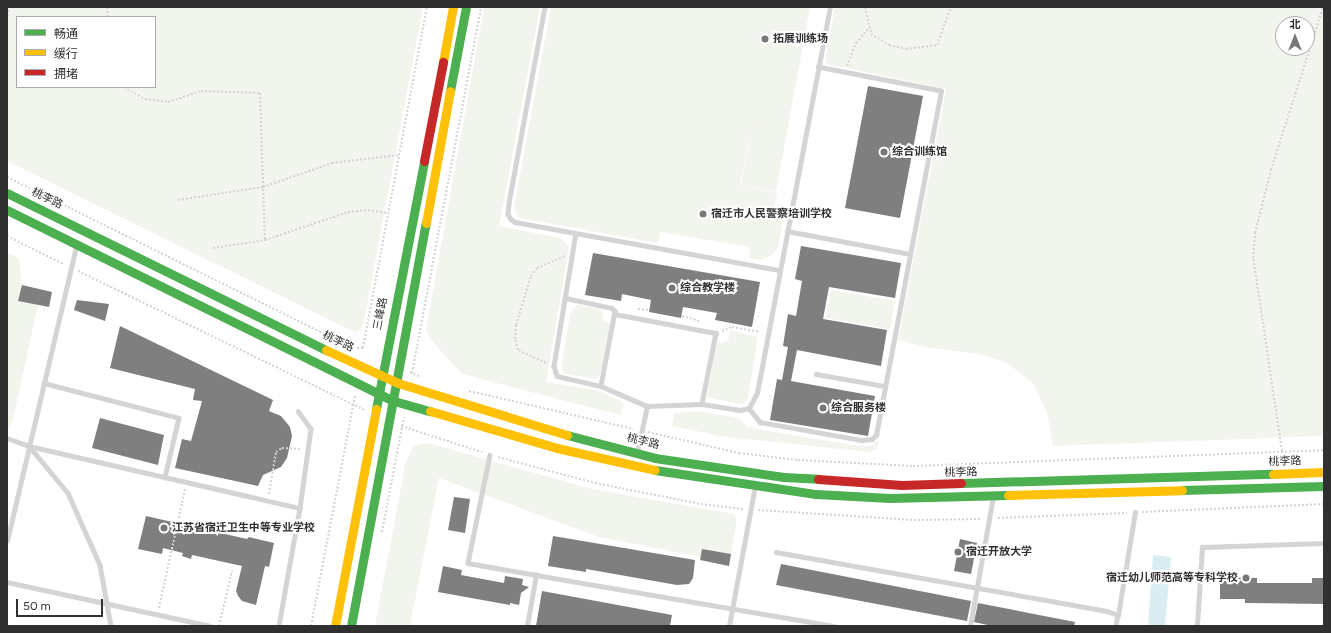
<!DOCTYPE html>
<meta charset="utf-8">
<style>
body{margin:0}
#map{position:relative;width:1331px;height:633px;overflow:hidden;background:#fff;font-family:Figtree,"Noto Sans SC",sans-serif}
div>[style]{position:absolute}
.green>*{inset:0;background:#f2f5ed}
.water>*{inset:0;background:#daedf2}
.building>*{inset:0;background:#7f7f7f}
.path>*{height:2px;margin-top:-1px;transform-origin:0;background:repeating-linear-gradient(90deg,#d4d4d4 0 2px,transparent 0 4px)}
.lane>*{height:4.5px;margin:-2.25px;padding:0 2.25px;transform-origin:2.25px;border-radius:2.25px;background:#d4d4d4}
.fast>*{height:9px;margin:-4.5px;padding:0 4.5px;transform-origin:4.5px;border-radius:4.5px;background:#4caf50}
.slow>*{height:9px;margin:-4.5px;padding:0 4.5px;transform-origin:4.5px;border-radius:4.5px;background:#ffc107}
.jam>*{height:9px;margin:-4.5px;padding:0 4.5px;transform-origin:4.5px;border-radius:4.5px;background:#c62828}
.dots>*{width:11px;height:11px;translate:-50% -50%;box-sizing:border-box;border:2px solid #fff;border-radius:50%}
span{translate:-50% -50%;white-space:nowrap;text-align:center;line-height:1.15;-webkit-text-stroke:4px #fff;paint-order:stroke}
.poi-label{font-size:11px;color:#303030;font-weight:700}
.left{translate:0 -50%;text-align:left}
.right{translate:-100% -50%;text-align:right}
.street-label{font-size:11px;color:#303030}
.frame{position:absolute;inset:0;border:8px solid #303030;pointer-events:none}
.legend{position:absolute;left:16px;top:16px;width:140px;height:72px;box-sizing:border-box;background:#fff;border:1px solid #acacac;margin:0;padding:5px 7px;list-style:none;font-size:12px;color:#303030}
.legend li{display:flex;align-items:center;gap:8px;height:20px}
.legend b{width:20px;border:1px solid #acacac}
.north{position:absolute;left:1275px;top:16px;width:40px;height:40px;box-sizing:border-box;background:#fff;border:1px solid #acacac;border-radius:50%;rotate:0deg;font-size:11px;font-weight:700;line-height:16px;text-align:center;color:#303030}
.north::after{content:'';display:block;margin:auto;width:14px;height:18px;background:#787878;clip-path:polygon(50% 0,100% 100%,50% 72%,0 100%)}
.scale{position:absolute;left:16px;top:599px;width:87px;height:18px;box-sizing:border-box;border:2px solid #303030;border-top:0;padding-left:5px;font-size:12px;line-height:14px;white-space:nowrap;color:#303030;-webkit-text-stroke:3px #fff;paint-order:stroke}
</style>
<div id="map">
<div class="green">
<div style="clip-path:polygon(evenodd,7px 7px,423px 7px,364px 321px,361px 329px,355px 332px,346px 328px,7px 161px,7px 7px,17px 17px,155px 17px,155px 87px,17px 87px,17px 17px)"></div>
<div style="clip-path:polygon(484px 7px,540px 7px,499px 226px,561px 238px,569px 247px,546px 382px,600px 391px,624px 403px,620px 415px,462px 374px,430px 339px,426px 330px)"></div>
<div style="clip-path:polygon(551px 7px,810px 7px,776px 192px,741px 185px,753px 119px,740px 185px,777px 193px,774px 208px,785px 210px,778px 247px,771px 256px,761px 260px,749px 258px,750px 247px,660px 232px,658px 243px,519px 218px,514px 207px)"></div>
<div style="clip-path:polygon(evenodd,835px 7px,1324px 7px,1324px 436px,1053px 446px,1047px 413px,1033px 383px,1007px 363px,980px 354px,930px 348px,898px 340px,946px 89px,827px 64px,825px 61px,835px 7px,1283px 24px,1307px 24px,1307px 48px,1283px 48px,1283px 24px)"></div>
<div style="clip-path:polygon(7px 252px,19px 258px,22px 285px,18px 301px,38px 305px,13px 419px,8px 429px)"></div>
<div style="clip-path:polygon(831px 290px,895px 301px,890px 329px,826px 318px)"></div>
<div style="clip-path:polygon(577px 305px,600px 309px,603px 313px,602px 319px,610px 324px,600px 375px,597px 379px,565px 374px,561px 369px,570px 314px)"></div>
<div style="clip-path:polygon(730px 330px,758px 337px,748px 399px,742px 405px,707px 397px,716px 344px,728px 341px)"></div>
<div style="clip-path:polygon(699px 411px,738px 418px,748px 427px,763px 430px,859px 446px,870px 446px,879px 440px,877px 449px,869px 452px,725px 437px,672px 426px,674px 413px)"></div>
<div style="clip-path:polygon(428px 443px,592px 489px,734px 514px,737px 519px,731px 554px,702px 549px,701px 557px,599px 537px,439px 478px,410px 626px,375px 626px,406px 461px,414px 446px)"></div>
</div>
<div class="water">
<div style="clip-path:polygon(1153px 555px,1171px 557px,1165px 626px,1148px 626px)"></div>
</div>
<div class="building">
<div style="clip-path:polygon(868px 86px,923px 96px,900px 218px,845px 208px)"></div>
<div style="clip-path:polygon(801px 246px,901px 263px,895px 298px,829px 287px,823px 319px,887px 330px,881px 366px,797px 350px,791px 381px,875px 396px,868px 436px,770px 420px,777px 379px,782px 380px,788px 347px,783px 346px,788px 314px,796px 316px,802px 281px,795px 279px)"></div>
<div style="clip-path:polygon(593px 253px,760px 282px,752px 327px,715px 320px,717px 313px,683px 307px,681px 318px,649px 312px,651px 300px,622px 294px,621px 301px,585px 295px)"></div>
<div style="clip-path:polygon(22px 285px,52px 292px,49px 307px,18px 301px)"></div>
<div style="clip-path:polygon(77px 300px,109px 304px,105px 321px,74px 310px)"></div>
<div style="clip-path:polygon(120px 326px,273px 400px,269px 411px,281px 416px,290px 427px,292px 436px,287px 458px,281px 467px,263px 475px,258px 486px,175px 468px,182px 439px,191px 441px,202px 401px,193px 400px,195px 389px,110px 368px)"></div>
<div style="clip-path:polygon(100px 418px,164px 435px,158px 465px,92px 448px)"></div>
<div style="clip-path:polygon(454px 497px,470px 499px,465px 533px,448px 530px)"></div>
<div style="clip-path:polygon(146px 516px,247px 539px,249px 537px,274px 543px,269px 567px,265px 566px,256px 605px,242px 601px,238px 596px,236px 591px,242px 566px,192px 555px,191px 559px,182px 556px,183px 553px,163px 548px,162px 554px,138px 549px)"></div>
<div style="clip-path:polygon(553px 536px,695px 560px,693px 578px,689px 584px,677px 585px,586px 569px,586px 572px,548px 566px)"></div>
<div style="clip-path:polygon(960px 539px,977px 543px,971px 574px,954px 571px)"></div>
<div style="clip-path:polygon(702px 549px,731px 554px,729px 566px,700px 560px)"></div>
<div style="clip-path:polygon(781px 564px,971px 601px,967px 621px,776px 585px)"></div>
<div style="clip-path:polygon(443px 566px,462px 570px,461px 575px,504px 583px,505px 576px,523px 579px,522px 585px,529px 587px,521px 593px,519px 605px,510px 603px,510px 605px,438px 592px)"></div>
<div style="clip-path:polygon(1220px 577px,1257px 578px,1257px 583px,1312px 583px,1312px 578px,1324px 578px,1324px 604px,1245px 603px,1245px 599px,1220px 599px)"></div>
<div style="clip-path:polygon(542px 591px,672px 615px,670px 626px,536px 626px)"></div>
<div style="clip-path:polygon(978px 603px,1075px 622px,1074px 626px,992px 626px,974px 622px)"></div>
</div>
<div class="path">
<div style="left:107px;top:7px;width:10px;rotate:84deg"></div>
<div style="left:865px;top:7px;width:28px;rotate:77deg"></div>
<div style="left:871px;top:34px;width:21px;rotate:31deg"></div>
<div style="left:889px;top:45px;width:17px;rotate:13deg"></div>
<div style="left:906px;top:49px;width:31px;rotate:-7deg"></div>
<div style="left:937px;top:45px;width:40px;rotate:-69.8deg"></div>
<div style="left:7px;top:16px;width:9px;rotate:-72deg"></div>
<div style="left:847px;top:66px;width:25px;rotate:-69deg"></div>
<div style="left:856px;top:43px;width:18px;rotate:-49deg"></div>
<div style="left:124px;top:87px;width:24px;rotate:30deg"></div>
<div style="left:145px;top:99px;width:23px;rotate:7deg"></div>
<div style="left:168px;top:102px;width:35px;rotate:-18deg"></div>
<div style="left:201px;top:91px;width:59px;rotate:1.9deg"></div>
<div style="left:260px;top:93px;width:147px;rotate:88.1deg"></div>
<div style="left:7px;top:177px;width:386px;rotate:26.3deg"></div>
<div style="left:353px;top:348px;width:10px"></div>
<div style="left:363px;top:348px;width:347px;rotate:-79.4deg"></div>
<div style="left:178px;top:200px;width:86px;rotate:-8.7deg"></div>
<div style="left:263px;top:187px;width:73px;rotate:-19.2deg"></div>
<div style="left:332px;top:163px;width:67px;rotate:-6.8deg"></div>
<div style="left:7px;top:236px;width:63px;rotate:26.6deg"></div>
<div style="left:213px;top:248px;width:53px;rotate:-8.7deg"></div>
<div style="left:265px;top:240px;width:88px;rotate:-18.6deg"></div>
<div style="left:348px;top:212px;width:20px;rotate:-6deg"></div>
<div style="left:368px;top:210px;width:20px;rotate:9deg"></div>
<div style="left:78px;top:271px;width:318px;rotate:25.9deg"></div>
<div style="left:638px;top:309px;width:10px;rotate:6deg"></div>
<div style="left:682px;top:316px;width:19px;rotate:16deg"></div>
<div style="left:722px;top:331px;width:11px;rotate:-22deg"></div>
<div style="left:732px;top:327px;width:28px;rotate:10deg"></div>
<div style="left:546px;top:363px;width:31px;rotate:-155deg"></div>
<div style="left:518px;top:350px;width:11px;rotate:-105deg"></div>
<div style="left:515px;top:339px;width:14px;rotate:-86deg"></div>
<div style="left:516px;top:325px;width:51px;rotate:-73deg"></div>
<div style="left:531px;top:276px;width:10px;rotate:-53deg"></div>
<div style="left:537px;top:268px;width:30px;rotate:-24deg"></div>
<div style="left:410px;top:372px;width:10px;rotate:24deg"></div>
<div style="left:412px;top:373px;width:372px;rotate:-79.3deg"></div>
<div style="left:469px;top:391px;width:169px;rotate:13deg"></div>
<div style="left:401px;top:426px;width:85px;rotate:17.8deg"></div>
<div style="left:648px;top:432px;width:93px;rotate:13deg"></div>
<div style="left:739px;top:453px;width:59px;rotate:6.8deg"></div>
<div style="left:798px;top:460px;width:115px;rotate:3deg"></div>
<div style="left:913px;top:466px;width:411px;rotate:-2.2deg"></div>
<div style="left:1282px;top:451px;width:195px;rotate:-98.5deg"></div>
<div style="left:1253px;top:258px;width:25px;rotate:-85deg"></div>
<div style="left:1255px;top:233px;width:65px;rotate:-75.7deg"></div>
<div style="left:1271px;top:170px;width:171px;rotate:-72.3deg"></div>
<div style="left:498px;top:457px;width:100px;rotate:15deg"></div>
<div style="left:595px;top:483px;width:108px;rotate:11.2deg"></div>
<div style="left:701px;top:504px;width:43px;rotate:6.6deg"></div>
<div style="left:269px;top:494px;width:43px;rotate:-80.5deg"></div>
<div style="left:276px;top:452px;width:7px;rotate:-34deg"></div>
<div style="left:282px;top:448px;width:20px;rotate:3deg"></div>
<div style="left:758px;top:510px;width:156px;rotate:3.7deg"></div>
<div style="left:914px;top:520px;width:67px;rotate:-0.9deg"></div>
<div style="left:1142px;top:512px;width:182px;rotate:-2.5deg"></div>
<div style="left:998px;top:518px;width:129px;rotate:-2.2deg"></div>
<div style="left:382px;top:532px;width:117px;rotate:-79.2deg"></div>
<div style="left:159px;top:608px;width:122px;rotate:-77.7deg"></div>
<div style="left:219px;top:626px;width:57px;rotate:-76.7deg"></div>
<div style="left:311px;top:626px;width:235px;rotate:-79.2deg"></div>
</div>
<div class="lane">
<div style="left:545px;top:7px;width:200px;rotate:100.4deg"></div>
<div style="left:509px;top:204px;width:10px;rotate:96deg"></div>
<div style="left:508px;top:214px;width:6px;rotate:59deg"></div>
<div style="left:511px;top:219px;width:5px;rotate:37deg"></div>
<div style="left:515px;top:222px;width:268px;rotate:10.3deg"></div>
<div style="left:787px;top:231px;width:125px;rotate:10.6deg"></div>
<div style="left:576px;top:233px;width:135px;rotate:99.4deg"></div>
<div style="left:554px;top:366px;width:10px;rotate:73deg"></div>
<div style="left:557px;top:376px;width:45px;rotate:12.8deg"></div>
<div style="left:601px;top:386px;width:50px;rotate:23.5deg"></div>
<div style="left:647px;top:406px;width:55px;rotate:-2.1deg"></div>
<div style="left:702px;top:404px;width:38px;rotate:9deg"></div>
<div style="left:740px;top:410px;width:9px;rotate:-13deg"></div>
<div style="left:749px;top:408px;width:17px;rotate:-62deg"></div>
<div style="left:757px;top:393px;width:393px;rotate:-79.3deg"></div>
<div style="left:566px;top:298px;width:47px;rotate:12.3deg"></div>
<div style="left:612px;top:308px;width:4px;rotate:45deg"></div>
<div style="left:615px;top:311px;width:76px;rotate:100.6deg"></div>
<div style="left:615px;top:314px;width:103px;rotate:10.7deg"></div>
<div style="left:716px;top:333px;width:72px;rotate:101.2deg"></div>
<div style="left:816px;top:374px;width:70px;rotate:9.9deg"></div>
<div style="left:44px;top:383px;width:139px;rotate:14.5deg"></div>
<div style="left:179px;top:418px;width:61px;rotate:103.3deg"></div>
<div style="left:749px;top:408px;width:18px;rotate:52deg"></div>
<div style="left:760px;top:422px;width:103px;rotate:10.1deg"></div>
<div style="left:861px;top:440px;width:11px;rotate:-5deg"></div>
<div style="left:872px;top:439px;width:6px;rotate:-45deg"></div>
<div style="left:876px;top:435px;width:350px;rotate:-79.3deg"></div>
<div style="left:941px;top:91px;width:125px;rotate:-169deg"></div>
<div style="left:298px;top:411px;width:22px;rotate:54deg"></div>
<div style="left:311px;top:429px;width:80px;rotate:97.9deg"></div>
<div style="left:7px;top:438px;width:23px;rotate:20deg"></div>
<div style="left:29px;top:446px;width:278px;rotate:12.9deg"></div>
<div style="left:300px;top:508px;width:120px;rotate:100.1deg"></div>
<div style="left:29px;top:446px;width:61px;rotate:50.3deg"></div>
<div style="left:68px;top:493px;width:79px;rotate:66deg"></div>
<div style="left:100px;top:565px;width:62px;rotate:79.8deg"></div>
<div style="left:637px;top:453px;width:48px;rotate:-78deg"></div>
<div style="left:490px;top:455px;width:110px;rotate:101.5deg"></div>
<div style="left:468px;top:563px;width:69px;rotate:10deg"></div>
<div style="left:7px;top:541px;width:303px;rotate:-76.8deg"></div>
<div style="left:776px;top:552px;width:336px;rotate:10.1deg"></div>
<div style="left:1107px;top:611px;width:12px;rotate:20deg"></div>
<div style="left:1118px;top:615px;width:11px;rotate:100deg"></div>
<div style="left:7px;top:582px;width:208px;rotate:12.2deg"></div>
<div style="left:1118px;top:615px;width:104px;rotate:-80.6deg"></div>
<div style="left:527px;top:626px;width:52px;rotate:-80deg"></div>
<div style="left:536px;top:575px;width:303px;rotate:9.7deg"></div>
<div style="left:729px;top:626px;width:142px;rotate:-79.5deg"></div>
<div style="left:970px;top:626px;width:131px;rotate:-79.9deg"></div>
<div style="left:1197px;top:626px;width:79px;rotate:-86.4deg"></div>
<div style="left:1202px;top:547px;width:122px;rotate:-1.9deg"></div>
</div>
<div class="fast">
<div style="left:450px;top:91px;width:86px;rotate:-79.2deg"></div>
<div style="left:7px;top:193px;width:356px;rotate:26.2deg"></div>
<div style="left:7px;top:210px;width:432px;rotate:26.3deg"></div>
<div style="left:394px;top:401px;width:37px;rotate:16deg"></div>
<div style="left:376px;top:409px;width:253px;rotate:-79deg"></div>
<div style="left:567px;top:435px;width:91px;rotate:14.6deg"></div>
<div style="left:655px;top:458px;width:130px;rotate:8.4deg"></div>
<div style="left:784px;top:477px;width:34px;rotate:3deg"></div>
<div style="left:655px;top:470px;width:163px;rotate:8.5deg"></div>
<div style="left:816px;top:494px;width:74px;rotate:3.1deg"></div>
<div style="left:890px;top:498px;width:118px;rotate:-1.5deg"></div>
<div style="left:961px;top:483px;width:312px;rotate:-1.7deg"></div>
<div style="left:1182px;top:490px;width:142px;rotate:-1.6deg"></div>
<div style="left:351px;top:626px;width:410px;rotate:-79.5deg"></div>
</div>
<div class="slow">
<div style="left:443px;top:62px;width:56px;rotate:-79.7deg"></div>
<div style="left:426px;top:223px;width:134px;rotate:-79.7deg"></div>
<div style="left:326px;top:350px;width:79px;rotate:24.6deg"></div>
<div style="left:398px;top:383px;width:177px;rotate:17.1deg"></div>
<div style="left:430px;top:411px;width:132px;rotate:16.2deg"></div>
<div style="left:557px;top:448px;width:100px;rotate:12.7deg"></div>
<div style="left:1273px;top:474px;width:51px;rotate:-2.2deg"></div>
<div style="left:1008px;top:495px;width:174px;rotate:-1.6deg"></div>
<div style="left:335px;top:626px;width:221px;rotate:-79.3deg"></div>
</div>
<div class="jam">
<div style="left:424px;top:161px;width:101px;rotate:-79.1deg"></div>
<div style="left:818px;top:479px;width:84px;rotate:4.1deg"></div>
<div style="left:902px;top:485px;width:59px;rotate:-1.9deg"></div>
</div>
<div class="dots">
<div style="left:765px;top:39px;background:#787878"></div>
<div style="left:884px;top:152px;background:#787878"></div>
<div style="left:703px;top:214px;background:#787878"></div>
<div style="left:672px;top:288px;background:#787878"></div>
<div style="left:823px;top:408px;background:#787878"></div>
<div style="left:164px;top:528px;background:#787878"></div>
<div style="left:958px;top:552px;background:#787878"></div>
<div style="left:1246px;top:578px;background:#787878"></div>
</div>
<div class="poi-label">
<span class="left" style="left:773px;top:39px">拓展训练场</span>
<span class="left" style="left:892px;top:152px">综合训练馆</span>
<span class="left" style="left:711px;top:214px">宿迁市人民警察培训学校</span>
<span class="left" style="left:680px;top:288px">综合教学楼</span>
<span class="left" style="left:831px;top:408px">综合服务楼</span>
<span class="left" style="left:172px;top:528px">江苏省宿迁卫生中等专业学校</span>
<span class="left" style="left:966px;top:552px">宿迁开放大学</span>
<span class="right" style="left:1238px;top:578px">宿迁幼儿师范高等专科学校</span>
</div>
<div class="street-label">
<span style="left:47px;top:199px;rotate:26deg">桃李路</span>
<span style="left:381px;top:314px;rotate:-79deg">三峰路</span>
<span style="left:338px;top:342px;rotate:26deg">桃李路</span>
<span style="left:643px;top:442px;rotate:14deg">桃李路</span>
<span style="left:1285px;top:462px;rotate:-2deg">桃李路</span>
<span style="left:961px;top:473px;rotate:-1deg">桃李路</span>
</div>
<div class="frame"></div>
<ul class="legend">
<li><b style="height:5px;background:#4caf50"></b>畅通</li>
<li><b style="height:5px;background:#ffc107"></b>缓行</li>
<li><b style="height:5px;background:#c62828"></b>拥堵</li>
</ul>
<div class="north">北</div>
<div class="scale">50 m</div>
</div>
